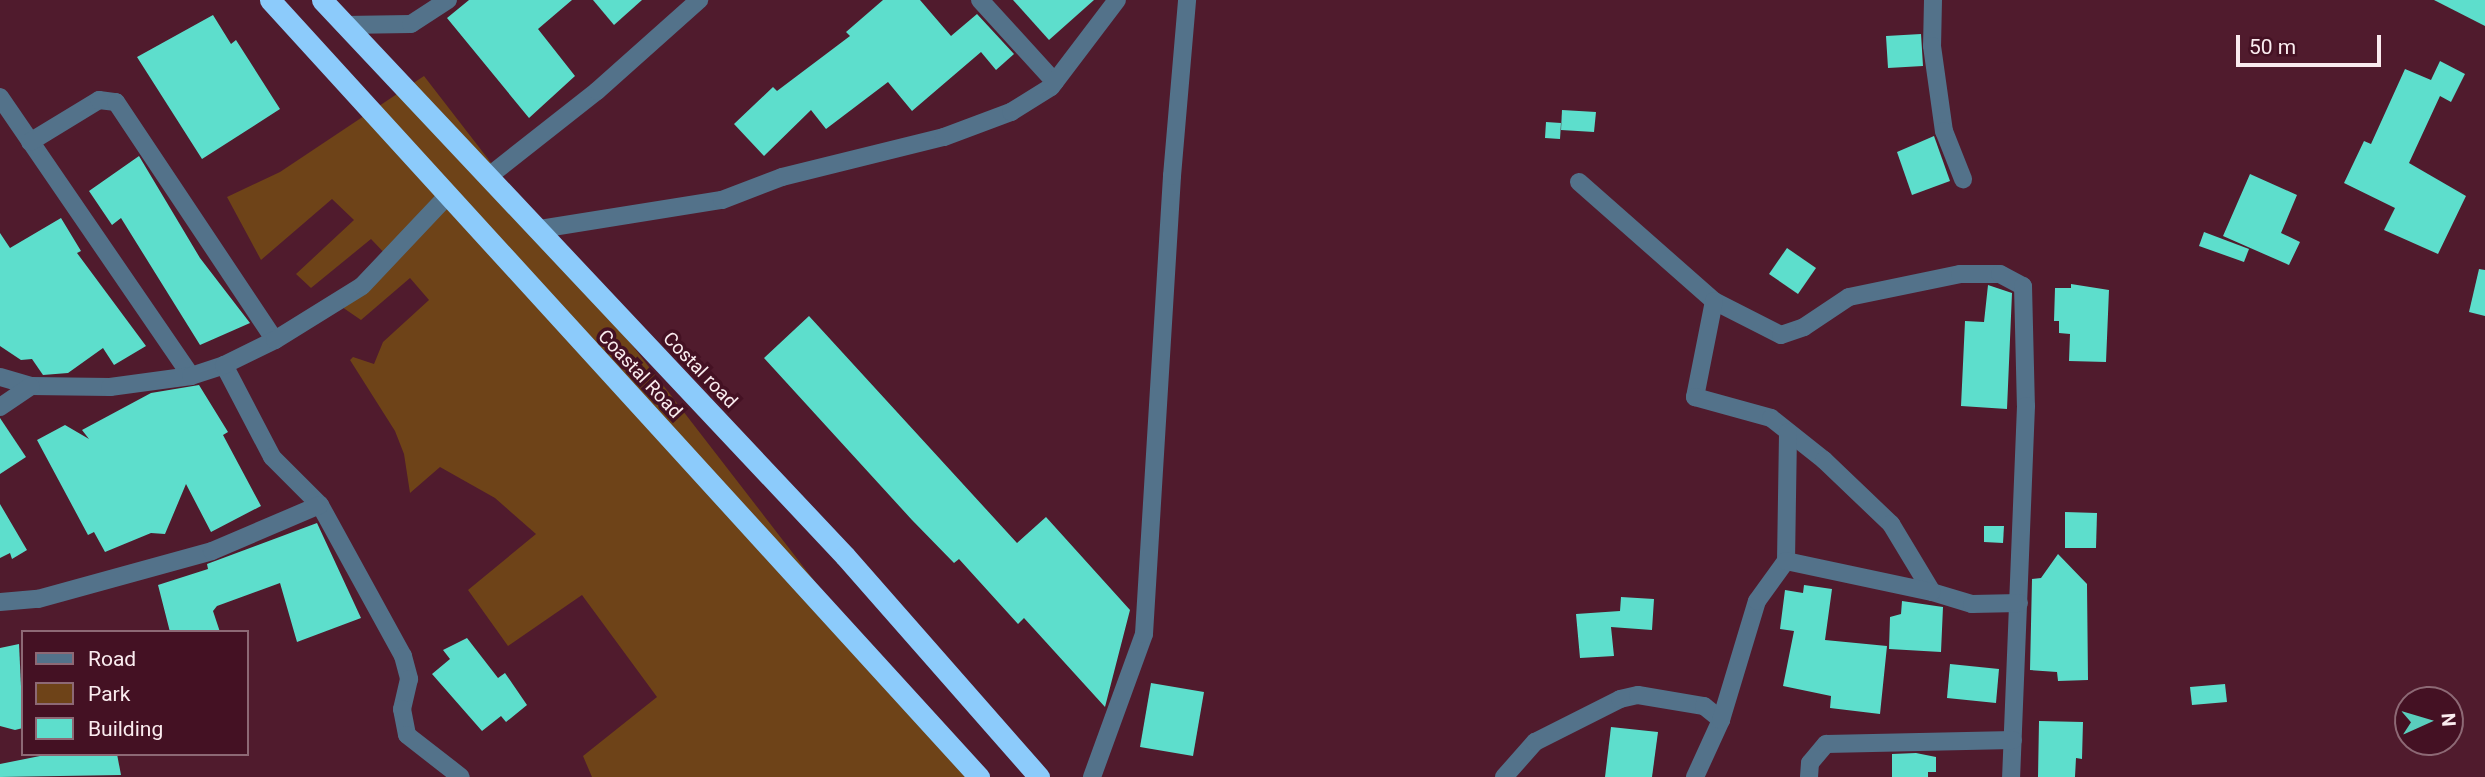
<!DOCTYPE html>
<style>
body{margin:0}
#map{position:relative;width:2485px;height:777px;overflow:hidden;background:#501b2d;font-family:Roboto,sans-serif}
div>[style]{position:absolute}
.green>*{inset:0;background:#6e4318}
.building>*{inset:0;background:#5ddecc}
.minor>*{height:18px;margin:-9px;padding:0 9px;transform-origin:9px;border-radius:9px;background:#53728a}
.highway>*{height:21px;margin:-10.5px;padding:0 10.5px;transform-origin:10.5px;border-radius:10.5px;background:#8ccbfb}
span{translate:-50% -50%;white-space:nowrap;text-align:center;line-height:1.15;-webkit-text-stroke:7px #441123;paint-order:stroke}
.street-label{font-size:19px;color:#faecef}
.legend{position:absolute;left:21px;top:630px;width:228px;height:126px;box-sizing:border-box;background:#441123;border:2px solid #8d6975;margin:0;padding:9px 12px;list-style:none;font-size:21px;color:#faecef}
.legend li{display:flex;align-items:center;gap:14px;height:35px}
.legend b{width:35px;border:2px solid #8d6975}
.north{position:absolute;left:2394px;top:686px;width:70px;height:70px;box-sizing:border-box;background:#441123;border:2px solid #8d6975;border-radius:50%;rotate:86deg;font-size:19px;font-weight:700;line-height:28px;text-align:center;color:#faecef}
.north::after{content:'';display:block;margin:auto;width:24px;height:32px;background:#5acebd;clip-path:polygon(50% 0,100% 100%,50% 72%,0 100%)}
.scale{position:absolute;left:2236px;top:35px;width:145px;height:32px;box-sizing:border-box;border:4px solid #faecef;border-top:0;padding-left:9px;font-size:21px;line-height:24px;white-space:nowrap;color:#faecef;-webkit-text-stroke:5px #441123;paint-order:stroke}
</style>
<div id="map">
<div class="green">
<div style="clip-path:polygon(424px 76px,966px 777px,592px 777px,583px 756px,657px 697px,582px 595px,508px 646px,468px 590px,536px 534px,495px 498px,440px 467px,410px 493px,404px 454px,395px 431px,350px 360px,353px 357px,374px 364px,383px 342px,429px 300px,410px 278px,361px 320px,342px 307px,392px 261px,371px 239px,311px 288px,296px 274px,354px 220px,332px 199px,261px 260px,227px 197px,280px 172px)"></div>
</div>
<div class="building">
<div style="clip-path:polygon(469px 0,572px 0,538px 29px,575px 76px,529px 118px,447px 18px)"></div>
<div style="clip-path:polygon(593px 0,642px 0,614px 25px)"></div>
<div style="clip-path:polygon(883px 0,920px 0,951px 36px,977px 14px,1014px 54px,996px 70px,981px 52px,912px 111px,888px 82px,826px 129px,811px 110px,764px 156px,734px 124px,773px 87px,777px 91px,850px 36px,846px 32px)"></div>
<div style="clip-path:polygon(1013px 0,1094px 0,1049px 40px)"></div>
<div style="clip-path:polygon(2434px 0,2485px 0,2485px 26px)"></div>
<div style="clip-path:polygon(213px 15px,231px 44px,236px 40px,280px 109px,202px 159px,137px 57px)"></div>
<div style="clip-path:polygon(1921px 34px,1923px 66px,1888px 68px,1886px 36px)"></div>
<div style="clip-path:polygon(2440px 61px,2465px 74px,2451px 102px,2440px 96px,2409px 163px,2466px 196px,2438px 254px,2384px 230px,2395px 208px,2344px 183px,2364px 141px,2371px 144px,2405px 69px,2431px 80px)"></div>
<div style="clip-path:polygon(1562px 110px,1596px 112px,1594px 132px,1561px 130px)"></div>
<div style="clip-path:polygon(1546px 122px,1561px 123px,1560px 139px,1545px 138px)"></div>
<div style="clip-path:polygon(1934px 136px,1950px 181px,1912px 195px,1897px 152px)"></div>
<div style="clip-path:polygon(139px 156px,200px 258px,250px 323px,200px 345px,121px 218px,112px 225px,89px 191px)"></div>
<div style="clip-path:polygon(2250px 174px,2297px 195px,2281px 233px,2300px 242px,2289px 265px,2223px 236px)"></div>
<div style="clip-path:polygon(61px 218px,81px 251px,77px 253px,146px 346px,114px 365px,103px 348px,68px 373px,43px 375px,32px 359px,21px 360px,0 346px,0 233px,10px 248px)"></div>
<div style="clip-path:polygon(2204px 232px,2249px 249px,2244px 262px,2199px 246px)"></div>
<div style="clip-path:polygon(1787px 248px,1816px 268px,1798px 294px,1769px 274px)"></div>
<div style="clip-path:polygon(2479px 269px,2485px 270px,2485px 316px,2469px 312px)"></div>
<div style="clip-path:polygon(2071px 284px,2109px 290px,2106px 362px,2069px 361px,2070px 334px,2059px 333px,2059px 321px,2054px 321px,2055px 288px,2071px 288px)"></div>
<div style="clip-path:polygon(1988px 285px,2012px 293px,2007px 409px,1961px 406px,1965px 321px,1984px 322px)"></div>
<div style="clip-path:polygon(809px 316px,1017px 543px,1046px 517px,1130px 610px,1105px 707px,1024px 618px,1018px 624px,959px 559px,954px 563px,912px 520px,764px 358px)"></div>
<div style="clip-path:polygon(199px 385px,228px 432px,223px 435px,261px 506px,211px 532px,186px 484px,165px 534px,151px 533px,105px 552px,94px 532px,88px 535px,37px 440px,65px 425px,89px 439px,82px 430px,151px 393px)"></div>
<div style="clip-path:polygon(0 418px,26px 457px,0 474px)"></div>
<div style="clip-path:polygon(0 504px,27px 550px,12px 559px,10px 553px,0 558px)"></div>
<div style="clip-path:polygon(2065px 512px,2097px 513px,2096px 548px,2065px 548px)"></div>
<div style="clip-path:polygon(317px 523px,361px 618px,297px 642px,280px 583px,217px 606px,213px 611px,220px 632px,170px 632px,158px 585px,208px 569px,207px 564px)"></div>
<div style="clip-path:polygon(1984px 526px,2004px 526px,2003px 543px,1984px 542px)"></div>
<div style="clip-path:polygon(2058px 554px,2087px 584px,2088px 680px,2058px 681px,2057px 672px,2030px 670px,2032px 579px,2041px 578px)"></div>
<div style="clip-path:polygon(1804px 585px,1832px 589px,1825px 640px,1887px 646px,1880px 714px,1830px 708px,1831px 696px,1783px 686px,1794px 631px,1780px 629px,1785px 590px,1803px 593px)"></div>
<div style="clip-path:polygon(1621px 597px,1654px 599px,1652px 630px,1611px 627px,1614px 656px,1580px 658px,1576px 614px,1620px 611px)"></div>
<div style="clip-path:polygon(1902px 601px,1943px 607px,1941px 652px,1889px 649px,1890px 617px,1901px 614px)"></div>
<div style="clip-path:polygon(467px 638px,498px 678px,505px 673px,527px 705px,506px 722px,501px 716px,482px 731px,432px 674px,450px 659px,443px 650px)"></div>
<div style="clip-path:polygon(19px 644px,23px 728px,15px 730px,0 726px,0 648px)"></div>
<div style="clip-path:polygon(1950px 664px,1999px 669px,1996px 703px,1947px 698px)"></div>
<div style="clip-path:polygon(1151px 683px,1204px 692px,1193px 756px,1140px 747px)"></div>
<div style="clip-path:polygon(2225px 684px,2227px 702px,2192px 705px,2190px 687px)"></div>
<div style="clip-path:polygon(2039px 721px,2083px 722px,2082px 759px,2076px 758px,2075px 777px,2038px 777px)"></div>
<div style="clip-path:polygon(1611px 727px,1658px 732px,1652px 777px,1605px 777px)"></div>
<div style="clip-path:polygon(1916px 753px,1936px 757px,1936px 772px,1928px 772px,1928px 777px,1892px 777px,1892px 754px)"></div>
<div style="clip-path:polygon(50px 754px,117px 754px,121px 775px,0 777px,0 764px)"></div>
</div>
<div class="minor">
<div style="left:980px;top:0;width:111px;rotate:47.6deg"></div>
<div style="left:1933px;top:0;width:46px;rotate:91.2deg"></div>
<div style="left:1932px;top:46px;width:86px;rotate:82deg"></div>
<div style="left:1944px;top:131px;width:52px;rotate:68.4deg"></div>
<div style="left:344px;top:25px;width:67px;rotate:-0.9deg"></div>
<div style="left:411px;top:24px;width:44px;rotate:-33deg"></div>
<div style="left:0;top:97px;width:338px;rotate:55.6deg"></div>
<div style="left:30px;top:142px;width:81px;rotate:-31.3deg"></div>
<div style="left:99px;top:100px;width:17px;rotate:7deg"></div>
<div style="left:116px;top:102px;width:286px;rotate:56.3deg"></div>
<div style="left:489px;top:176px;width:137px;rotate:-38.2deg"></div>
<div style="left:597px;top:91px;width:137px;rotate:-41.7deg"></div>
<div style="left:1579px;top:182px;width:180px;rotate:41.4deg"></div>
<div style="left:1714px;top:301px;width:75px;rotate:26.9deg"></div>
<div style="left:1781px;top:335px;width:24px;rotate:-19deg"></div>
<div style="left:1804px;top:327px;width:54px;rotate:-33.7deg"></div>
<div style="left:1849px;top:297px;width:113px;rotate:-11.7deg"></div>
<div style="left:1960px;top:274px;width:40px"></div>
<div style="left:2000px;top:274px;width:26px;rotate:28deg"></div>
<div style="left:2023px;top:286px;width:120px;rotate:88.6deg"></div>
<div style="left:2026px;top:406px;width:371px;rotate:92.3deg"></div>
<div style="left:540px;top:229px;width:184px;rotate:-9.1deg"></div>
<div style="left:722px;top:200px;width:64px;rotate:-21deg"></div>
<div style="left:782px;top:177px;width:167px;rotate:-13.9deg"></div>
<div style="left:944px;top:137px;width:72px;rotate:-20.5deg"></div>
<div style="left:1011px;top:112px;width:47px;rotate:-32deg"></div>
<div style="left:1051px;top:87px;width:109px;rotate:-52.8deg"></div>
<div style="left:1714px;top:301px;width:98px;rotate:101.2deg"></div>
<div style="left:1695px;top:397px;width:79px;rotate:15.4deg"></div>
<div style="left:1771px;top:418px;width:68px;rotate:38.4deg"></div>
<div style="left:1824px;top:460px;width:93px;rotate:43.7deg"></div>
<div style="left:1891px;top:524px;width:79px;rotate:58.9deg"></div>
<div style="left:1932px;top:592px;width:42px;rotate:16.7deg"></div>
<div style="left:1972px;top:604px;width:47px;rotate:-1.2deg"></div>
<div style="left:224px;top:365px;width:104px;rotate:62.4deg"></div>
<div style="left:272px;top:457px;width:68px;rotate:45deg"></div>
<div style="left:320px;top:505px;width:172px;rotate:61.2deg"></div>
<div style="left:403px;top:656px;width:24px;rotate:75deg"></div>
<div style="left:409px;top:679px;width:31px;rotate:103deg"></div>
<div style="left:402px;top:709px;width:26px;rotate:79deg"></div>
<div style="left:407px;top:735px;width:68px;rotate:37.9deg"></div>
<div style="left:0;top:377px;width:32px;rotate:16deg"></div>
<div style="left:31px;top:386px;width:79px;rotate:0.7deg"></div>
<div style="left:110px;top:387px;width:82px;rotate:-7.7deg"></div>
<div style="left:191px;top:376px;width:35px;rotate:-18deg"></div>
<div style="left:224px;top:365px;width:57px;rotate:-26.1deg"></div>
<div style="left:275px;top:340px;width:102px;rotate:-31.8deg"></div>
<div style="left:362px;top:286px;width:124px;rotate:-46.6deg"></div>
<div style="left:0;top:407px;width:37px;rotate:-34deg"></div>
<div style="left:1786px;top:561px;width:129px;rotate:-89.1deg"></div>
<div style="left:0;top:602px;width:38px;rotate:-5deg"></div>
<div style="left:38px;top:599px;width:180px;rotate:-15.4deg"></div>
<div style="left:212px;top:551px;width:117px;rotate:-23.1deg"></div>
<div style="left:1092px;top:777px;width:152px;rotate:-70deg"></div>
<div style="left:1144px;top:634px;width:459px;rotate:-86.5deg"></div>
<div style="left:1172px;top:176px;width:177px;rotate:-85.1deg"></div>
<div style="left:1504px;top:777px;width:47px;rotate:-48.5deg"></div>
<div style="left:1535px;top:742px;width:95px;rotate:-26.8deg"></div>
<div style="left:1620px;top:699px;width:18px;rotate:-13deg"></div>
<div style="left:1638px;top:695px;width:67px;rotate:9.5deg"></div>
<div style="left:1704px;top:706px;width:22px;rotate:39deg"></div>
<div style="left:1695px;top:777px;width:63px;rotate:-65.5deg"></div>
<div style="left:1721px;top:720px;width:124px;rotate:-73.2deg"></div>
<div style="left:1757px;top:601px;width:49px;rotate:-54.1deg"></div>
<div style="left:1786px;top:561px;width:149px;rotate:12deg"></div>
<div style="left:1809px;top:777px;width:14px;rotate:-86deg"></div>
<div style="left:1810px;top:763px;width:25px;rotate:-50deg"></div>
<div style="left:1826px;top:744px;width:187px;rotate:-1.2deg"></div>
</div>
<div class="highway">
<div style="left:270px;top:0;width:1052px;rotate:47.62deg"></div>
<div style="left:322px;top:0;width:763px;rotate:46.75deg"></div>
<div style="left:845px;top:556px;width:294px;rotate:48.7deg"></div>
</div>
<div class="street-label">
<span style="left:700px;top:370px;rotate:46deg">Costal road</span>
<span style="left:640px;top:374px;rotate:47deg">Coastal Road</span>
</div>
<ul class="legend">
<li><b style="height:9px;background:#53728a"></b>Road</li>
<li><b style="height:19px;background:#6e4318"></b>Park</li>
<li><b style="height:19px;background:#5ddecc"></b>Building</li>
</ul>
<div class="north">N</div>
<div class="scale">50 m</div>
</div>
